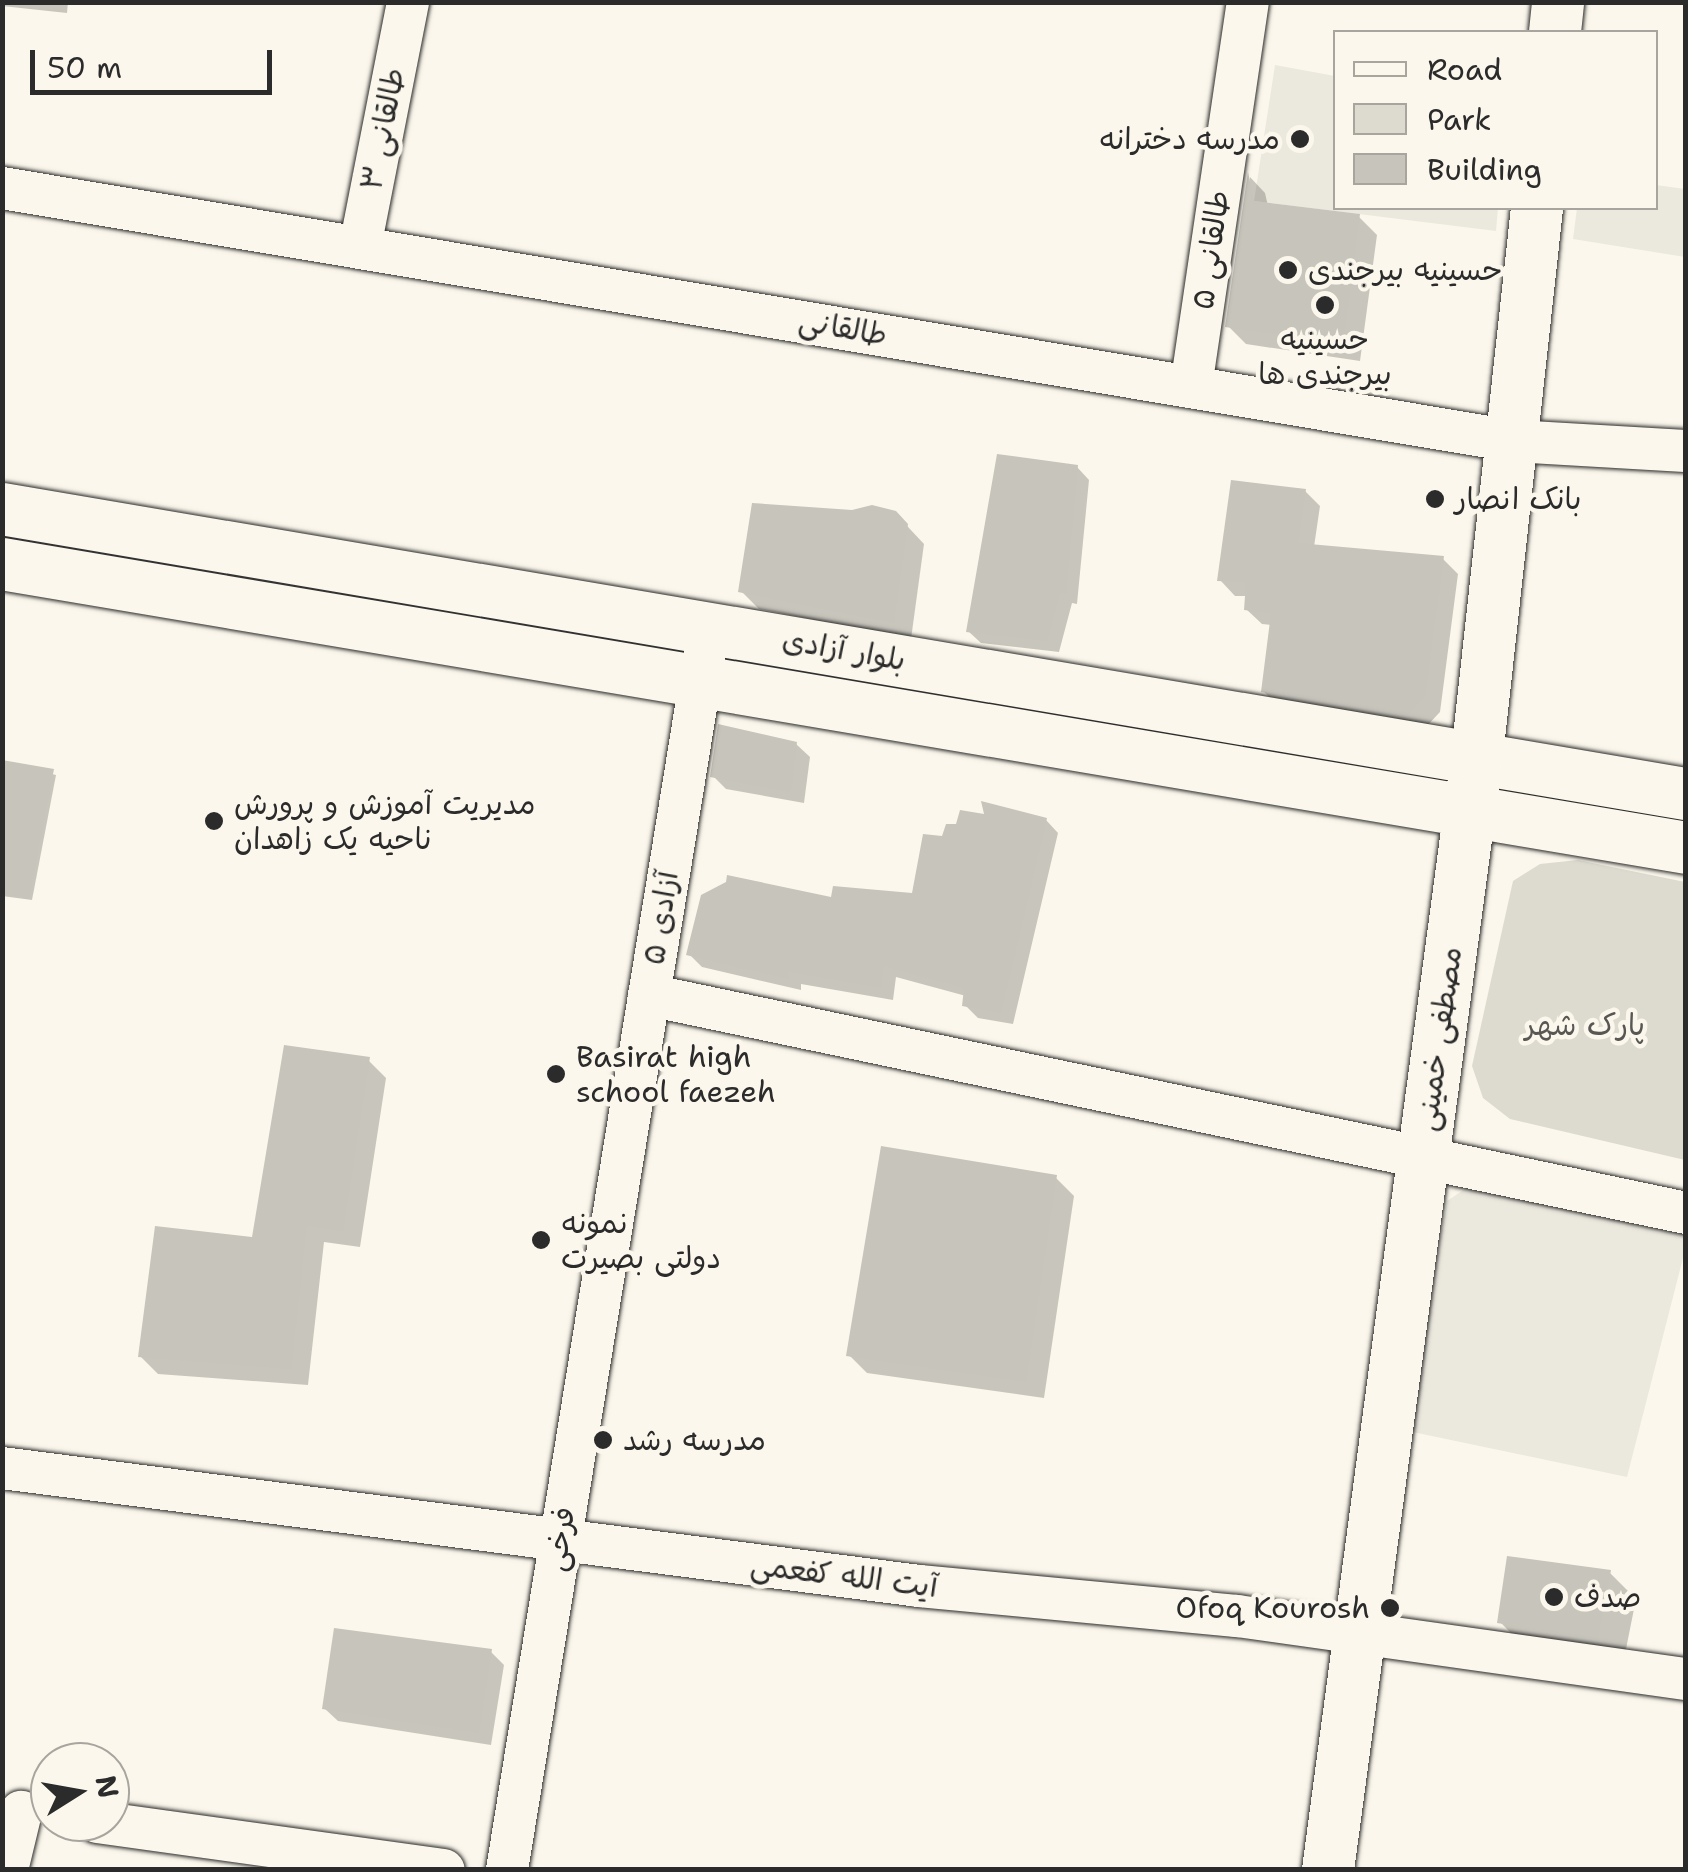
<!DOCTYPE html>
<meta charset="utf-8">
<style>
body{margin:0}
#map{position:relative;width:1688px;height:1872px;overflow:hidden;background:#fbf7ec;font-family:"Shantell Sans","Playpen Sans Arabic",sans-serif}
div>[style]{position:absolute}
.built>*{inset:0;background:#ebe8de}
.green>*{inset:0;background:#dddad0}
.shadow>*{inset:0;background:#0003}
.building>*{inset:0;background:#c7c4bc}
.roads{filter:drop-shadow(0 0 2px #2b2b2b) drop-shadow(0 0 2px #2b2b2b)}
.minor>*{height:42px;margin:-21px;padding:0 21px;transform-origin:21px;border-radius:21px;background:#fbf7ec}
.major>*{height:52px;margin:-26px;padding:0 26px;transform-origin:26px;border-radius:26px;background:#fbf7ec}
.dots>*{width:28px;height:28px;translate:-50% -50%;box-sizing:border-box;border:5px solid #fbf7ec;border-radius:50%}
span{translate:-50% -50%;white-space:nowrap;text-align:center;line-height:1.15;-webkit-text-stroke:9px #fbf7ec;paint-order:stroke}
.street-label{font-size:30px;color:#2b2b2b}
.poi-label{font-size:30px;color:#2b2b2b}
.right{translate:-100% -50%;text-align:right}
.left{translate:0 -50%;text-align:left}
.park-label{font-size:30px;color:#585754}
.frame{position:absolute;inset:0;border:5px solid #2b2b2b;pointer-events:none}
.legend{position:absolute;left:1333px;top:30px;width:325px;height:180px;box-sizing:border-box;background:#fbf7ec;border:2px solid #a8a59f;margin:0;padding:12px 18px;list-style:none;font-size:30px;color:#2b2b2b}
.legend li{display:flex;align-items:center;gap:20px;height:50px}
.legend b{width:50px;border:2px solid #a8a59f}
.north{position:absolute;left:30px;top:1742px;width:100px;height:100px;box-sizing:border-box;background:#fbf7ec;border:2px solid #a8a59f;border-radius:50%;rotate:79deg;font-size:28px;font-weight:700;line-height:40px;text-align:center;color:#2b2b2b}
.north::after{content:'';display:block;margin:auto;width:35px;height:45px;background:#2b2b2b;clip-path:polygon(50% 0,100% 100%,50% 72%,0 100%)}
.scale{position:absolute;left:30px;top:50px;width:242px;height:45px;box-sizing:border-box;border:5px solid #2b2b2b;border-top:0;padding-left:12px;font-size:30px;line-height:35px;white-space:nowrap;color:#2b2b2b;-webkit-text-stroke:8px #fbf7ec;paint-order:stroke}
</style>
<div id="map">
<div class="built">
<div style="clip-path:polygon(1275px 65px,1335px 76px,1336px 208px,1498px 208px,1496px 231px,1254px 201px)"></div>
<div style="clip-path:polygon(1656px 185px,1685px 189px,1685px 257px,1573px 239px,1577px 208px,1656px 208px)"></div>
<div style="clip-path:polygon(1471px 1185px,1685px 1228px,1685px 1250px,1627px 1477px,1408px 1431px,1447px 1201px)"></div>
</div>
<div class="green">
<div style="clip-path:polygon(1578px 860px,1685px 882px,1685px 1160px,1510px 1119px,1483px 1098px,1472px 1066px,1513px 881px,1540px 864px)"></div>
</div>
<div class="shadow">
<div style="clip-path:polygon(2px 2px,68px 2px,67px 13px,2px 6px)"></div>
<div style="clip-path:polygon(1250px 177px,1265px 193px,1268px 206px,1359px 217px,1377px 235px,1360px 361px,1246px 344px,1228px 326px)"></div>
<div style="clip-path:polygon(1077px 467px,1089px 480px,1077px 604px,1072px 603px,1059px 652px,981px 643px,968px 631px)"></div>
<div style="clip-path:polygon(1305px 491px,1320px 506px,1314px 547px,1443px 559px,1458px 574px,1440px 712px,1424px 729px,1279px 706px,1263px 691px,1272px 625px,1262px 624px,1246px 609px,1247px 596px,1235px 596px,1220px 580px)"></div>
<div style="clip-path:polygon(852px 513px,895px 513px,924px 544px,911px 639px,759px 609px,741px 591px)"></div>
<div style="clip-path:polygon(796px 744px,810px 757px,804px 803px,726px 789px,713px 776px)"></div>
<div style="clip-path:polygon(2px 762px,56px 775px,32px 900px,2px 896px)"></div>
<div style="clip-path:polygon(1046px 820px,1058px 833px,1013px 1024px,978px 1018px,965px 1005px,966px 996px,896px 977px,893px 1000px,801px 984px,801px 990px,702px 967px,689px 954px,833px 900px,915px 896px,943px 839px)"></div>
<div style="clip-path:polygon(368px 1060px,386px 1078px,360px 1247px,324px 1242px,308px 1385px,158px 1374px,140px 1356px,254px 1240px)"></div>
<div style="clip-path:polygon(1056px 1178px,1074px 1196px,1044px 1398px,867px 1373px,849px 1355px)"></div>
<div style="clip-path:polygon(1610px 1573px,1636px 1599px,1623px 1664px,1526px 1648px,1500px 1622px)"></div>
<div style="clip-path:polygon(491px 1652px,504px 1665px,491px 1745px,338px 1721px,324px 1708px)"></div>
</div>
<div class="building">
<div style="clip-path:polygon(1248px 172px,1254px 201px,1360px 214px,1343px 344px,1225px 327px)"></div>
<div style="clip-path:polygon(997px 454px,1078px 465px,1066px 593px,1060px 592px,1047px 641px,966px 632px)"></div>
<div style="clip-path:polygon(1231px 480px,1306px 489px,1298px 543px,1444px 556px,1425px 696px,1408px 715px,1261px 692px,1271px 613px,1244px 610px,1246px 582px,1217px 581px)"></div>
<div style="clip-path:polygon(752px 503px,852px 510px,872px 505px,896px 511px,908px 524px,894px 623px,738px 592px)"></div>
<div style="clip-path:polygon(718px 724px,797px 742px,791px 792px,710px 777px)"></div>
<div style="clip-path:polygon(2px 760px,54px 769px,29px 898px,2px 894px)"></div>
<div style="clip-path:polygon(981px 801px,1047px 818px,1001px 1013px,962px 1006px,964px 988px,884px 966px,881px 988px,789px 972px,788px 979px,686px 955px,701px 895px,726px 882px,727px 875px,831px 897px,833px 886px,912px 893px,923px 834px,942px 836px,946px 824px,956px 824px,960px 810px,984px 814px)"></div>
<div style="clip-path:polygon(284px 1045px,370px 1057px,343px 1231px,307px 1225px,291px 1369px,138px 1357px,155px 1226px,252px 1237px)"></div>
<div style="clip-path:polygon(881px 1146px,1057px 1175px,1026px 1382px,846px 1356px)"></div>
<div style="clip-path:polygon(1507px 1556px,1611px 1570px,1598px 1639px,1497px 1623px)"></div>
<div style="clip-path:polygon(334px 1628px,492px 1649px,479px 1733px,322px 1709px)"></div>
</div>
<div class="roads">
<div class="minor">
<div style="left:2px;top:188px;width:1532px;rotate:9.51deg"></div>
<div style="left:1513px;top:441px;width:173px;rotate:3.3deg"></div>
<div style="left:360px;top:247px;width:250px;rotate:-78.9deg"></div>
<div style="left:1191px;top:387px;width:389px;rotate:-81.6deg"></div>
<div style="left:649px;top:995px;width:1060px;rotate:11.87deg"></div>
<div style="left:2px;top:1468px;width:925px;rotate:7.33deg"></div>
<div style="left:919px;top:1586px;width:319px;rotate:5.4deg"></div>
<div style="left:1237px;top:1616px;width:453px;rotate:8deg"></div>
<div style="left:97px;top:1822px;width:350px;rotate:7.9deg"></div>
<div style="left:7px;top:1870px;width:60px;rotate:-76.4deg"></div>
<div style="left:507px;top:1870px;width:1259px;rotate:-80.77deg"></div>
</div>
<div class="major">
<div style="left:1555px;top:32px;width:30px;rotate:-84deg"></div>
<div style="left:2px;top:509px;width:1708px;rotate:9.61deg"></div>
<div style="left:2px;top:564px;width:1708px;rotate:9.57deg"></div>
<div style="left:1328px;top:1870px;width:1124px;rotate:-82.38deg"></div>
<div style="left:1477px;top:756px;width:551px;rotate:-83.75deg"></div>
</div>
</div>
<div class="dots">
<div style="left:1300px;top:139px;background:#2b2b2b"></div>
<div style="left:1288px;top:270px;background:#2b2b2b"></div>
<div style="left:1325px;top:305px;background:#2b2b2b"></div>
<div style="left:1435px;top:499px;background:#2b2b2b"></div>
<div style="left:214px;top:821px;background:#2b2b2b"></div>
<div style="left:556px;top:1074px;background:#2b2b2b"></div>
<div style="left:541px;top:1240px;background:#2b2b2b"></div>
<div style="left:603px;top:1440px;background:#2b2b2b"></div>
<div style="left:1554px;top:1597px;background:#2b2b2b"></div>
<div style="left:1390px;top:1608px;background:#2b2b2b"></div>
</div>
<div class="street-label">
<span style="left:383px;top:129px;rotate:-79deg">طالقانی ۳</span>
<span style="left:1211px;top:250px;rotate:-82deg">طالقانی ۵</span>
<span style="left:843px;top:328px;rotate:10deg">طالقانی</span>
<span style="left:844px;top:650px;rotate:10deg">بلوار آزادی</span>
<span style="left:661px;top:918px;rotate:-81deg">آزادی ۵</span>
<span style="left:1439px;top:1039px;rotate:-82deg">مصطفی خمینی</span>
<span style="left:560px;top:1539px;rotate:-81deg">فرخی</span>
<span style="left:844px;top:1576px;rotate:7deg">آیت الله کفعمی</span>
</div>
<div class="poi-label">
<span class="right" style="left:1280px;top:139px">مدرسه دخترانه</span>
<span class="left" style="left:1308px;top:270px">حسینیه بیرجندی</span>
<span style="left:1325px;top:356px">حسینیه<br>بیرجندی ها</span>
<span class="left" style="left:1455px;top:499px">بانک انصار</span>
<span class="left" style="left:234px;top:821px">مدیریت آموزش و پرورش<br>ناحیه یک زاهدان</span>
<span class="left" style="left:576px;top:1074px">Basirat high<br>school faezeh</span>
<span class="left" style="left:561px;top:1240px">نمونه<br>دولتی بصیرت</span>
<span class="left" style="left:623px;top:1440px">مدرسه رشد</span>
<span class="left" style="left:1574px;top:1597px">صدف</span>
<span class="right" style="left:1370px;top:1608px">Ofoq Kourosh</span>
</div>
<div class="park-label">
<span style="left:1585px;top:1025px">پارک شهر</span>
</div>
<div class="frame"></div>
<ul class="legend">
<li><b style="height:12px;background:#fbf7ec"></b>Road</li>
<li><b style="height:28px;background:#dddad0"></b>Park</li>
<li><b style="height:28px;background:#c7c4bc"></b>Building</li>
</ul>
<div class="north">N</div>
<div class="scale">50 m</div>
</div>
